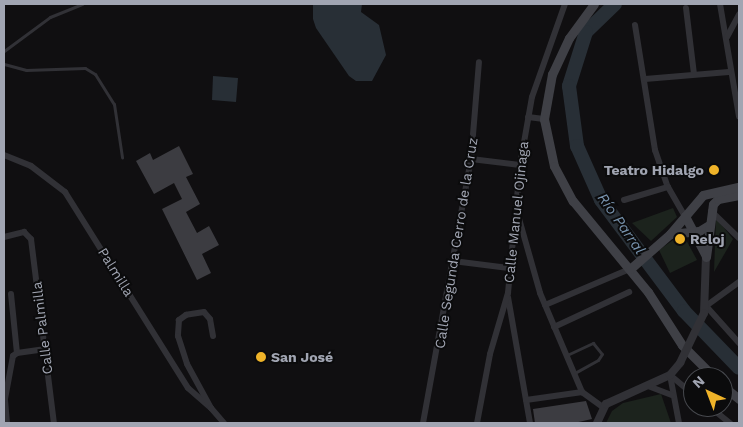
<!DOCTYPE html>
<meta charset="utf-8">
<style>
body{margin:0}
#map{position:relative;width:743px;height:427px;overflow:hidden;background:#100f11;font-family:"Work Sans",sans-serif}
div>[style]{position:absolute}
.green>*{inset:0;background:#1c231d}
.water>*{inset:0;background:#282f36}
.river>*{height:14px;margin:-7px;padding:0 7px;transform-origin:7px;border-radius:7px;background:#282f36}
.building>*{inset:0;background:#3c3c41}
.service>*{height:3px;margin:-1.5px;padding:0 1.5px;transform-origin:1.5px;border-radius:1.5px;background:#313136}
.minor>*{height:6px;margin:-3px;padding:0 3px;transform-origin:3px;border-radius:3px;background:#313136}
.tertiary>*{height:8px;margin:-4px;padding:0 4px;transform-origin:4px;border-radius:4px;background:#313136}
.secondary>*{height:9px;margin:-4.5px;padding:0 4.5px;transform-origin:4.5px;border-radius:4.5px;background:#3f4046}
.tertiary-bridge>*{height:8px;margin:-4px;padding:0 4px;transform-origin:4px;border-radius:4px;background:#313136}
.dots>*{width:14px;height:14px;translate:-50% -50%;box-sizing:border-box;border:2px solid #0b0b0c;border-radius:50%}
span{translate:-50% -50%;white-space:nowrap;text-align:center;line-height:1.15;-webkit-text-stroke:4px #0b0b0c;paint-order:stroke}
.poi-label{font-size:14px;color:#a1a5b2;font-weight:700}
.right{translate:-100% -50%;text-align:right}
.left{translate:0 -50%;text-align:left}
.street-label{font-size:14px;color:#a1a5b2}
.water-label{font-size:15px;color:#7792ad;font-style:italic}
.frame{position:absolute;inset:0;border:5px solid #a1a5b2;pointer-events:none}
.north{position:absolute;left:683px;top:367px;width:50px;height:50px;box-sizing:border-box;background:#0b0b0c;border:1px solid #47494e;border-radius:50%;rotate:317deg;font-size:14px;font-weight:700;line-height:20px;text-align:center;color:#a1a5b2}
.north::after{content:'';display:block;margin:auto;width:18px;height:22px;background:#efb329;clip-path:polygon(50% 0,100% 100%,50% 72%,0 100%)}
</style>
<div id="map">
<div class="green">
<div style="clip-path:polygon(673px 208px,677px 217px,651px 241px,632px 223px)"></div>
<div style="clip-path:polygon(716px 218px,733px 239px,714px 272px)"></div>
<div style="clip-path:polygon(679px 236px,684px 236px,697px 260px,670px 273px,659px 250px)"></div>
<div style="clip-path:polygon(661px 394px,671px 423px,606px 423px,612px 411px,623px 403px)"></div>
</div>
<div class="water">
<div style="clip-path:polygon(313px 4px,362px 4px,361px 12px,379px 25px,386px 55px,372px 81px,356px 81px,349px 76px,316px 28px,313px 19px)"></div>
<div style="clip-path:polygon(213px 76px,238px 78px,236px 102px,212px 100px)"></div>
</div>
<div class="river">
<div style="left:615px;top:4px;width:40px;rotate:136deg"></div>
<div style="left:586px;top:32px;width:57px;rotate:107.5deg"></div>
<div style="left:569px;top:86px;width:61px;rotate:82.4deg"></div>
<div style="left:577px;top:146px;width:59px;rotate:66deg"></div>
<div style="left:601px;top:200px;width:139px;rotate:53.2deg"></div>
<div style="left:684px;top:311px;width:79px;rotate:46deg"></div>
</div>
<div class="building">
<div style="clip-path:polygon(179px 146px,193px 174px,186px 177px,200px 204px,186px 212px,197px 233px,209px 226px,219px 245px,202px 254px,211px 273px,197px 280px,162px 209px,182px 199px,174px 183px,154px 194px,136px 161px,150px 153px,153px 160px)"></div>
<div style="clip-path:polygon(586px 401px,592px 419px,574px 423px,535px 423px,533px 409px)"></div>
</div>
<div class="service">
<div style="left:4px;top:51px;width:57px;rotate:-36.5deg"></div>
<div style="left:50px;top:17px;width:35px;rotate:-22deg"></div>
<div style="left:4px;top:64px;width:23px;rotate:15deg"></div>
<div style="left:26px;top:70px;width:59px;rotate:-1.9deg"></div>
<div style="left:85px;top:68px;width:12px;rotate:31deg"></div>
<div style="left:95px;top:74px;width:36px;rotate:58deg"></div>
<div style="left:114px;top:104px;width:54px;rotate:81.4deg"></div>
<div style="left:567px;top:355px;width:29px;rotate:-25deg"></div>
<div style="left:593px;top:343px;width:14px;rotate:51deg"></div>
<div style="left:602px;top:354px;width:7px;rotate:124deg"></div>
<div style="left:598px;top:360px;width:26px;rotate:151deg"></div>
</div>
<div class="minor">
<div style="left:720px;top:4px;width:114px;rotate:80.4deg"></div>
<div style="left:686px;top:8px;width:66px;rotate:83.1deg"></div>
<div style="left:635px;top:25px;width:127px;rotate:80.9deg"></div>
<div style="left:655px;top:150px;width:39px;rotate:71deg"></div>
<div style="left:668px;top:187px;width:34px;rotate:60deg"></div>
<div style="left:727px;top:37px;width:26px;rotate:-62deg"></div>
<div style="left:645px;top:79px;width:84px;rotate:-4.8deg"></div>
<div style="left:528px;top:117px;width:16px;rotate:7deg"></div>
<div style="left:4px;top:155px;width:29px;rotate:22deg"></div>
<div style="left:31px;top:166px;width:43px;rotate:37.4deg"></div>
<div style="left:65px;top:192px;width:231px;rotate:57.9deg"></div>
<div style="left:188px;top:388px;width:30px;rotate:41deg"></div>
<div style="left:471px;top:159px;width:49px;rotate:7deg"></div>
<div style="left:624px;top:200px;width:46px;rotate:-16.5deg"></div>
<div style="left:711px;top:211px;width:39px;rotate:44deg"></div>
<div style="left:518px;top:215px;width:81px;rotate:74.2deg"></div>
<div style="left:540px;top:293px;width:108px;rotate:67deg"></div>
<div style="left:582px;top:392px;width:26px;rotate:36deg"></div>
<div style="left:4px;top:237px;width:21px;rotate:-14deg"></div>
<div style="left:24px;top:232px;width:10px;rotate:45deg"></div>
<div style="left:31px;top:239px;width:185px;rotate:82.9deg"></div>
<div style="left:453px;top:261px;width:56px;rotate:7.1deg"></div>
<div style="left:739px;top:282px;width:41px;rotate:144deg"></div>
<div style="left:706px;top:306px;width:50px;rotate:48.3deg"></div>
<div style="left:11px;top:294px;width:59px;rotate:84.2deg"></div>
<div style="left:508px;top:297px;width:128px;rotate:80.1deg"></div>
<div style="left:545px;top:305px;width:92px;rotate:-23deg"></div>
<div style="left:554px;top:327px;width:83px;rotate:-25deg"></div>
<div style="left:213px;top:336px;width:17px;rotate:-100deg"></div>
<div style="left:210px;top:319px;width:9px;rotate:-131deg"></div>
<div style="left:204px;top:312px;width:18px;rotate:171deg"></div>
<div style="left:186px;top:315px;width:9px;rotate:144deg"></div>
<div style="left:179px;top:320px;width:16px;rotate:94deg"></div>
<div style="left:178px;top:336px;width:29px;rotate:72deg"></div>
<div style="left:187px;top:364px;width:50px;rotate:61.4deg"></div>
<div style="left:211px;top:408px;width:20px;rotate:49deg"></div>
<div style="left:670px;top:375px;width:49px;rotate:79.4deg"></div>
<div style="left:670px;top:375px;width:30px;rotate:40deg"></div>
<div style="left:648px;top:386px;width:26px;rotate:21deg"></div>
<div style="left:526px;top:400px;width:57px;rotate:-8.1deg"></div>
<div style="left:710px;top:407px;width:26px;rotate:39deg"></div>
<div style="left:7px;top:423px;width:24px;rotate:-95deg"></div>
<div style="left:5px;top:399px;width:44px;rotate:-79.5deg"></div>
<div style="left:13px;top:356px;width:5px;rotate:-37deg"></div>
<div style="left:17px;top:353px;width:27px;rotate:-8deg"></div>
<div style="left:423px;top:423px;width:268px;rotate:-79.7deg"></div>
<div style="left:471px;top:159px;width:97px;rotate:-85.3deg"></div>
<div style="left:477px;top:423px;width:70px;rotate:-79.3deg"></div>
<div style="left:490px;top:354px;width:64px;rotate:-73.6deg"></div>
<div style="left:508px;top:293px;width:129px;rotate:-84.6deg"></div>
<div style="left:520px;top:165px;width:69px;rotate:-80deg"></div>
<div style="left:532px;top:97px;width:99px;rotate:-70.5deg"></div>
</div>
<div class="tertiary">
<div style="left:704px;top:313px;width:56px;rotate:-88deg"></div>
<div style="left:597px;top:423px;width:21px;rotate:-65deg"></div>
<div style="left:606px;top:404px;width:70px;rotate:-24.4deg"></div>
<div style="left:670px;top:375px;width:16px;rotate:-50deg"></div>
</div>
<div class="secondary">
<div style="left:594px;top:4px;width:42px;rotate:126.3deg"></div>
<div style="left:569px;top:38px;width:40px;rotate:115deg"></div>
<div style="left:552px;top:74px;width:46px;rotate:100.1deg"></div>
<div style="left:544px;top:119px;width:48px;rotate:78deg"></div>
<div style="left:554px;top:166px;width:40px;rotate:62deg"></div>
<div style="left:573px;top:201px;width:118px;rotate:50.5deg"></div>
<div style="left:648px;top:292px;width:63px;rotate:57.3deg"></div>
<div style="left:682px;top:345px;width:45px;rotate:45deg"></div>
<div style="left:685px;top:216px;width:45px;rotate:62.3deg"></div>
<div style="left:670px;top:234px;width:29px;rotate:-6deg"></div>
<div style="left:699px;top:231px;width:12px;rotate:-31deg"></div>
<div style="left:706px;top:257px;width:53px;rotate:-82.5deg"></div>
<div style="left:713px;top:204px;width:7px;rotate:-45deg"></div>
<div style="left:718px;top:199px;width:21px;rotate:-11deg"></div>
<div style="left:630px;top:269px;width:53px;rotate:-41.2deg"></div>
<div style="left:670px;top:234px;width:51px;rotate:-49.8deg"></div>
<div style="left:703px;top:195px;width:37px;rotate:-13deg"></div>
<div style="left:723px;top:386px;width:21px;rotate:39deg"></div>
</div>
<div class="tertiary-bridge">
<div style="left:680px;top:363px;width:55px;rotate:-64.4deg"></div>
</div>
<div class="dots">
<div style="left:714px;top:170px;background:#efb329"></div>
<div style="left:680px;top:239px;background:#efb329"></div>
<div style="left:261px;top:357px;background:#efb329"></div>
</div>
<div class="poi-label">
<span class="right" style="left:704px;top:170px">Teatro Hidalgo</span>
<span class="left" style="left:690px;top:239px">Reloj</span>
<span class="left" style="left:271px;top:357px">San José</span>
</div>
<div class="street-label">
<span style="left:516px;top:212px;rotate:-84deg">Calle Manuel Ojinaga</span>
<span style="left:456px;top:243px;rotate:-81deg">Calle Segunda Cerro de la Cruz</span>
<span style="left:116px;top:272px;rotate:58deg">Palmilla</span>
<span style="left:42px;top:328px;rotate:-97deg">Calle Palmilla</span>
</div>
<div class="water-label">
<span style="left:621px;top:224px;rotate:55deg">Río Parral</span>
</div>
<div class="frame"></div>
<div class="north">N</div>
</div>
